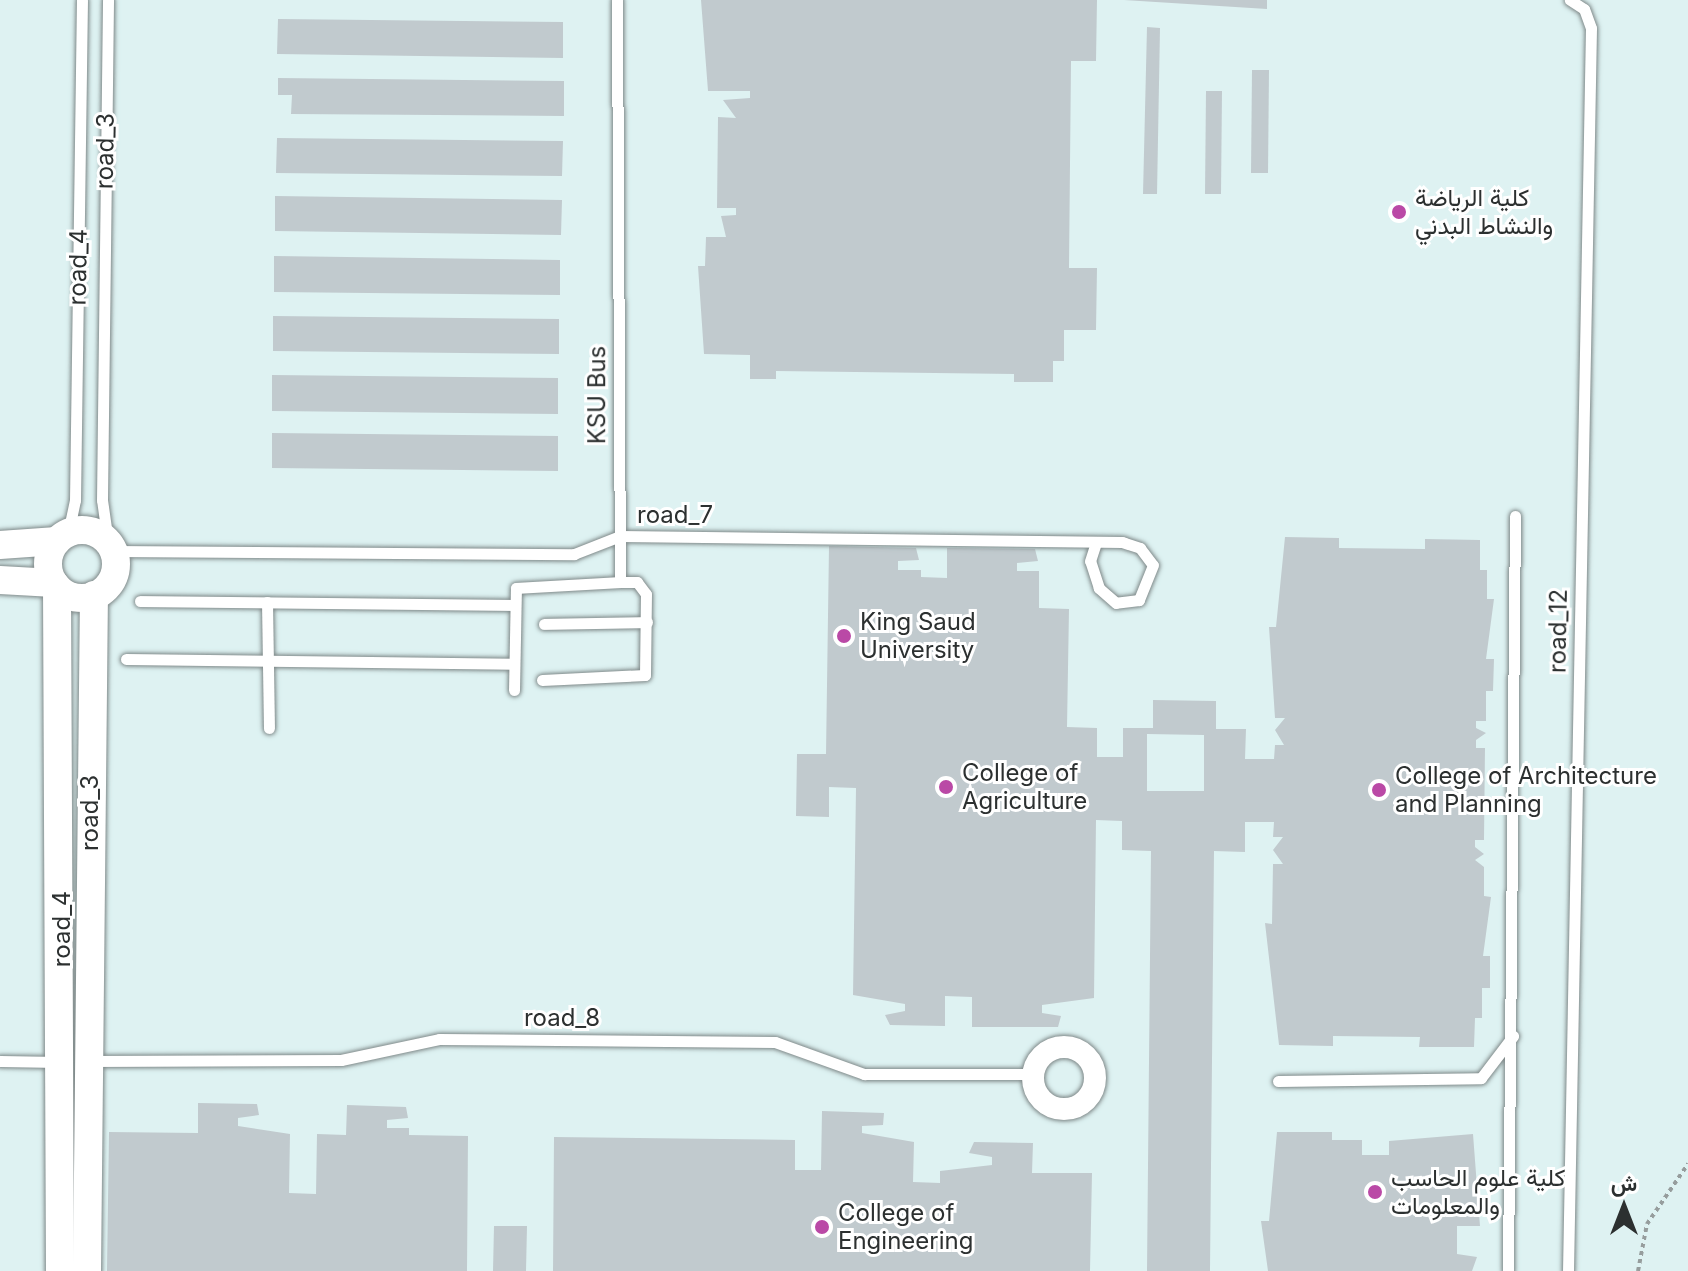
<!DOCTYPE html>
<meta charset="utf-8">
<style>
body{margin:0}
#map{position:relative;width:1688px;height:1271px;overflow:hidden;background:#f1fbfb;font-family:Inter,Vazirmatn,sans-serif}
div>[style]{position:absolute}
.built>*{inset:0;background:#def2f2}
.building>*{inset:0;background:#c1cace}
.path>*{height:4px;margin-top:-2px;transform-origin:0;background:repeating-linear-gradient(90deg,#969d9d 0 4px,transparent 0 8px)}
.roads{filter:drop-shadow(0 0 2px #7f8989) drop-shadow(0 0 2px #7f8989)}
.service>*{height:11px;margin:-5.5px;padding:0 5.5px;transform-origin:5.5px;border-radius:5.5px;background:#fff}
.minor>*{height:22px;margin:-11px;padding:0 11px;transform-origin:11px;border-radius:11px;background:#fff}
.minor>.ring{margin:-11px;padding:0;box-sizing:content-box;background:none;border:22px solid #fff;border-radius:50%}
.tertiary>*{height:28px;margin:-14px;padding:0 14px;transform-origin:14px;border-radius:14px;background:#fff}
.tertiary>.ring{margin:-14px;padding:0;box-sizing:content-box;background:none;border:28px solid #fff;border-radius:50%}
.dots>*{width:22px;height:22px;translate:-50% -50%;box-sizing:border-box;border:4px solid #fff;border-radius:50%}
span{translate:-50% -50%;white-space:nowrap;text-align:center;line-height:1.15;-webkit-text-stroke:6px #fff;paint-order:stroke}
.street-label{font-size:24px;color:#2c3030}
.poi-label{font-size:24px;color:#2c3030}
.left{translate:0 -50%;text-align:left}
.north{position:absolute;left:1584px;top:1167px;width:80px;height:80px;-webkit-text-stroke:6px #fff;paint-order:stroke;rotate:0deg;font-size:22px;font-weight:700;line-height:32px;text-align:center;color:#2c3030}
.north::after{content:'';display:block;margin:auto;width:28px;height:36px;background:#2c3030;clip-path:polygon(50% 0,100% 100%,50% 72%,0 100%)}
</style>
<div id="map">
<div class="built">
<div style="clip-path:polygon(0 0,1688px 0,1688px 1271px,0 1271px)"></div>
</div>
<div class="building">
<div style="clip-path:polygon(701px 0,1097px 0,1096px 61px,1071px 61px,1069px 268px,1097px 268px,1096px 330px,1064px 330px,1064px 361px,1053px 361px,1053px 382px,1014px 382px,1014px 374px,776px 371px,776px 379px,750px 379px,750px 355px,704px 354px,698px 266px,705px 266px,706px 237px,726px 237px,721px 216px,736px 215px,736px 208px,717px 208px,718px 117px,736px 118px,723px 100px,750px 98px,750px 91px,708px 91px)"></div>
<div style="clip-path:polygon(1124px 0,1267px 0,1267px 9px)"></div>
<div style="clip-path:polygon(278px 19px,563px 22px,563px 58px,277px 54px)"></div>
<div style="clip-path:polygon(1147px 27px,1160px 28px,1157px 194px,1143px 194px)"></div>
<div style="clip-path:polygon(1252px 70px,1269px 70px,1268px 173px,1251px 173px)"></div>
<div style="clip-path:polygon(278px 78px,564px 81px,564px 116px,291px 114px,292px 95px,278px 95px)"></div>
<div style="clip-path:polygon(1206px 91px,1222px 91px,1221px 194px,1205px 194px)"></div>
<div style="clip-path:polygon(277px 138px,563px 141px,562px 176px,276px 173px)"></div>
<div style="clip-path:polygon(275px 196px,562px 200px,561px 235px,275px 231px)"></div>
<div style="clip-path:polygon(274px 256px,560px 260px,560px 295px,274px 292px)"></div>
<div style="clip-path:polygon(273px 316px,559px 319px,559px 354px,273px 351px)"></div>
<div style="clip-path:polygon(272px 375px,558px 378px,558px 414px,272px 411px)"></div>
<div style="clip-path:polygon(272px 433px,558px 436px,558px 471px,272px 468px)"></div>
<div style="clip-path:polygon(evenodd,1285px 537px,1339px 538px,1339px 548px,1425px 549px,1425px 539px,1480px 540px,1480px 570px,1487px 570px,1487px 599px,1494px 599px,1486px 659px,1494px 659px,1493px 691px,1486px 691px,1486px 721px,1476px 721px,1476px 728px,1486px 733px,1476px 740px,1476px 748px,1485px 748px,1484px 840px,1475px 840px,1475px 847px,1484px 854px,1475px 860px,1484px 867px,1484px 896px,1491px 897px,1483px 956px,1490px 956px,1490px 988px,1482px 988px,1482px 1018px,1475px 1018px,1474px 1047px,1419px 1047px,1420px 1037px,1333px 1036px,1333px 1046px,1279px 1045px,1265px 923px,1272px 924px,1273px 864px,1283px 864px,1273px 850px,1283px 837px,1273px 837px,1274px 822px,1245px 822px,1245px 852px,1214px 851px,1210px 1271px,1147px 1271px,1151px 851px,1122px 850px,1122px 821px,1096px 820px,1094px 998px,1042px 1005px,1042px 1013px,1061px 1016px,1058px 1027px,972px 1027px,972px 997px,945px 996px,945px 1026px,890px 1025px,885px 1015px,905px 1011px,905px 1004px,853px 995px,856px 788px,829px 787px,829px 817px,796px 816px,797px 754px,826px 754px,829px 546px,916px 548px,919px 560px,898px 561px,898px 570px,921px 570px,921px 577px,947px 578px,947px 548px,1035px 549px,1038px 561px,1017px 563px,1017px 571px,1039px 571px,1039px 608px,1069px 609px,1067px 727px,1097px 728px,1097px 757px,1123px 757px,1123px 728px,1153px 728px,1153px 700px,1216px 701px,1216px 729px,1246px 729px,1245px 759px,1274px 759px,1275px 745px,1284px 745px,1275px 730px,1285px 718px,1275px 718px,1269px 627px,1276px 627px,1285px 537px,1147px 734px,1204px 735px,1204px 791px,1147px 791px,1147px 734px)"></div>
<div style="clip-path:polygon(198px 1103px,257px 1104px,259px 1115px,238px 1118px,238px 1126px,290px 1134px,289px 1193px,316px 1194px,317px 1134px,346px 1135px,347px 1105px,406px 1107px,408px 1118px,387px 1120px,387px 1128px,409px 1128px,409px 1135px,468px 1136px,467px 1271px,107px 1271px,109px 1132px,198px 1133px)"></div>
<div style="clip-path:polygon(822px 1111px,884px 1113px,883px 1125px,862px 1126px,862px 1133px,914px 1142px,913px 1182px,940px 1183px,940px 1171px,992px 1165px,992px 1157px,969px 1153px,974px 1142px,1033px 1143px,1032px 1173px,1092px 1173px,1090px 1271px,553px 1271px,554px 1137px,795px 1140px,795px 1170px,821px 1170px)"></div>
<div style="clip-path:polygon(1277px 1132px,1332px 1132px,1332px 1140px,1362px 1140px,1362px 1155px,1389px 1155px,1389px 1141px,1473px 1134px,1480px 1226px,1457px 1226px,1457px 1254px,1477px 1257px,1472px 1271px,1268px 1271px,1261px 1221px,1269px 1221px)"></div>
<div style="clip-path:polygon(494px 1226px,527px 1226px,526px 1271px,493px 1271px)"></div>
</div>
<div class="path">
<div style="left:1638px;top:1271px;width:48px;rotate:-79.2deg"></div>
<div style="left:1647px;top:1224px;width:73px;rotate:-55.7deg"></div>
</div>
<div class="roads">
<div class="service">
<div style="left:68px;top:533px;width:34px;rotate:-78deg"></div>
<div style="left:75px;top:500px;width:500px;rotate:-89.2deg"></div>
<div style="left:108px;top:542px;width:42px;rotate:-98.1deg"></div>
<div style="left:102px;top:500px;width:500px;rotate:-89.31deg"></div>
<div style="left:113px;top:551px;width:461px;rotate:0.4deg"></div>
<div style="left:574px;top:554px;width:49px;rotate:-21.4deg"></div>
<div style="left:620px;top:536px;width:502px;rotate:0.68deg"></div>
<div style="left:1122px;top:542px;width:19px;rotate:18deg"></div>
<div style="left:1140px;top:548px;width:21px;rotate:53deg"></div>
<div style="left:1153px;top:565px;width:38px;rotate:112deg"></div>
<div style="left:1139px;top:600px;width:23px;rotate:173deg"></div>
<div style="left:1116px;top:603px;width:23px;rotate:-139deg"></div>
<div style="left:1099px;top:588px;width:28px;rotate:-108deg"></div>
<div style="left:1090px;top:561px;width:20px;rotate:-72deg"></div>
<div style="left:140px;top:601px;width:372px;rotate:0.6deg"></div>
<div style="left:267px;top:602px;width:126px;rotate:89.1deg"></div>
<div style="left:544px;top:624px;width:103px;rotate:-1.1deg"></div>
<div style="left:126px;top:659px;width:387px;rotate:0.7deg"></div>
<div style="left:542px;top:680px;width:103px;rotate:-2.8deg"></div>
<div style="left:645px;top:675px;width:81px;rotate:-89.3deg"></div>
<div style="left:646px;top:594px;width:15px;rotate:-127deg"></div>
<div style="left:637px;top:582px;width:17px;rotate:180deg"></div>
<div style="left:514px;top:690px;width:102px;rotate:-88.9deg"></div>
<div style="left:516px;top:588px;width:104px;rotate:-3.3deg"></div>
<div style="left:620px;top:582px;width:582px;rotate:-90.3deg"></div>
<div style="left:0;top:1061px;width:59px;rotate:1deg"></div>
<div style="left:89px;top:1061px;width:252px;rotate:-0.2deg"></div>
<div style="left:341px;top:1060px;width:100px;rotate:-12.1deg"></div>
<div style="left:439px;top:1039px;width:336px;rotate:0.5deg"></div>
<div style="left:775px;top:1042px;width:95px;rotate:19.8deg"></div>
<div style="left:864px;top:1074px;width:168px"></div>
<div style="left:1278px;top:1081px;width:203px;rotate:-0.8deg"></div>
<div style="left:1481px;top:1078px;width:53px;rotate:-52.7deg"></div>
<div style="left:1508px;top:1271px;width:755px;rotate:-89.47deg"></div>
<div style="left:1568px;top:1271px;width:1243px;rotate:-88.94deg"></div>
<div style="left:1591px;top:28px;width:20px;rotate:-110deg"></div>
<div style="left:1584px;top:9px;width:17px;rotate:-147deg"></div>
</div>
<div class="minor">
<div class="ring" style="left:1033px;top:1047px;width:40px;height:40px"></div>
</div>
<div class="tertiary">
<div class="ring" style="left:48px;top:530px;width:40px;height:40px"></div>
<div style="left:0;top:545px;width:57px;rotate:-4deg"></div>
<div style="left:0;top:580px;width:54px;rotate:3.2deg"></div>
<div style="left:57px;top:587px;width:684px;rotate:89.75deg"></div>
<div style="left:87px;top:1271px;width:676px;rotate:-89.41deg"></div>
</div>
</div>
<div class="dots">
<div style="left:1399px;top:212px;background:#ba49a6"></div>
<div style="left:844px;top:636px;background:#ba49a6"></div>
<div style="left:946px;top:787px;background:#ba49a6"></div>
<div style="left:1379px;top:790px;background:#ba49a6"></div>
<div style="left:1375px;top:1192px;background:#ba49a6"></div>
<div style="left:822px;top:1227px;background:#ba49a6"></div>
</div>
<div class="street-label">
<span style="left:105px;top:151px;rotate:-89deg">road_3</span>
<span style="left:78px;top:267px;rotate:-89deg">road_4</span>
<span style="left:597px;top:395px;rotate:-90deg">KSU Bus</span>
<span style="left:675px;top:515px">road_7</span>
<span style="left:1558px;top:631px;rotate:-89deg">road_12</span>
<span style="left:90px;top:813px;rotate:-90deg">road_3</span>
<span style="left:62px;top:929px;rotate:-90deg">road_4</span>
<span style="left:562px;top:1018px">road_8</span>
</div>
<div class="poi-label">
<span class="left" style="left:1415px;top:212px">كلية الرياضة<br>والنشاط البدني</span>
<span class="left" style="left:860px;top:636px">King Saud<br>University</span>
<span class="left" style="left:962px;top:787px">College of<br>Agriculture</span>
<span class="left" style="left:1395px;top:790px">College of Architecture<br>and Planning</span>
<span class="left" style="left:1391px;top:1192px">كلية علوم الحاسب<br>والمعلومات</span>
<span class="left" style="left:838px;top:1227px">College of<br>Engineering</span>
</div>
<div class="north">ش</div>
</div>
